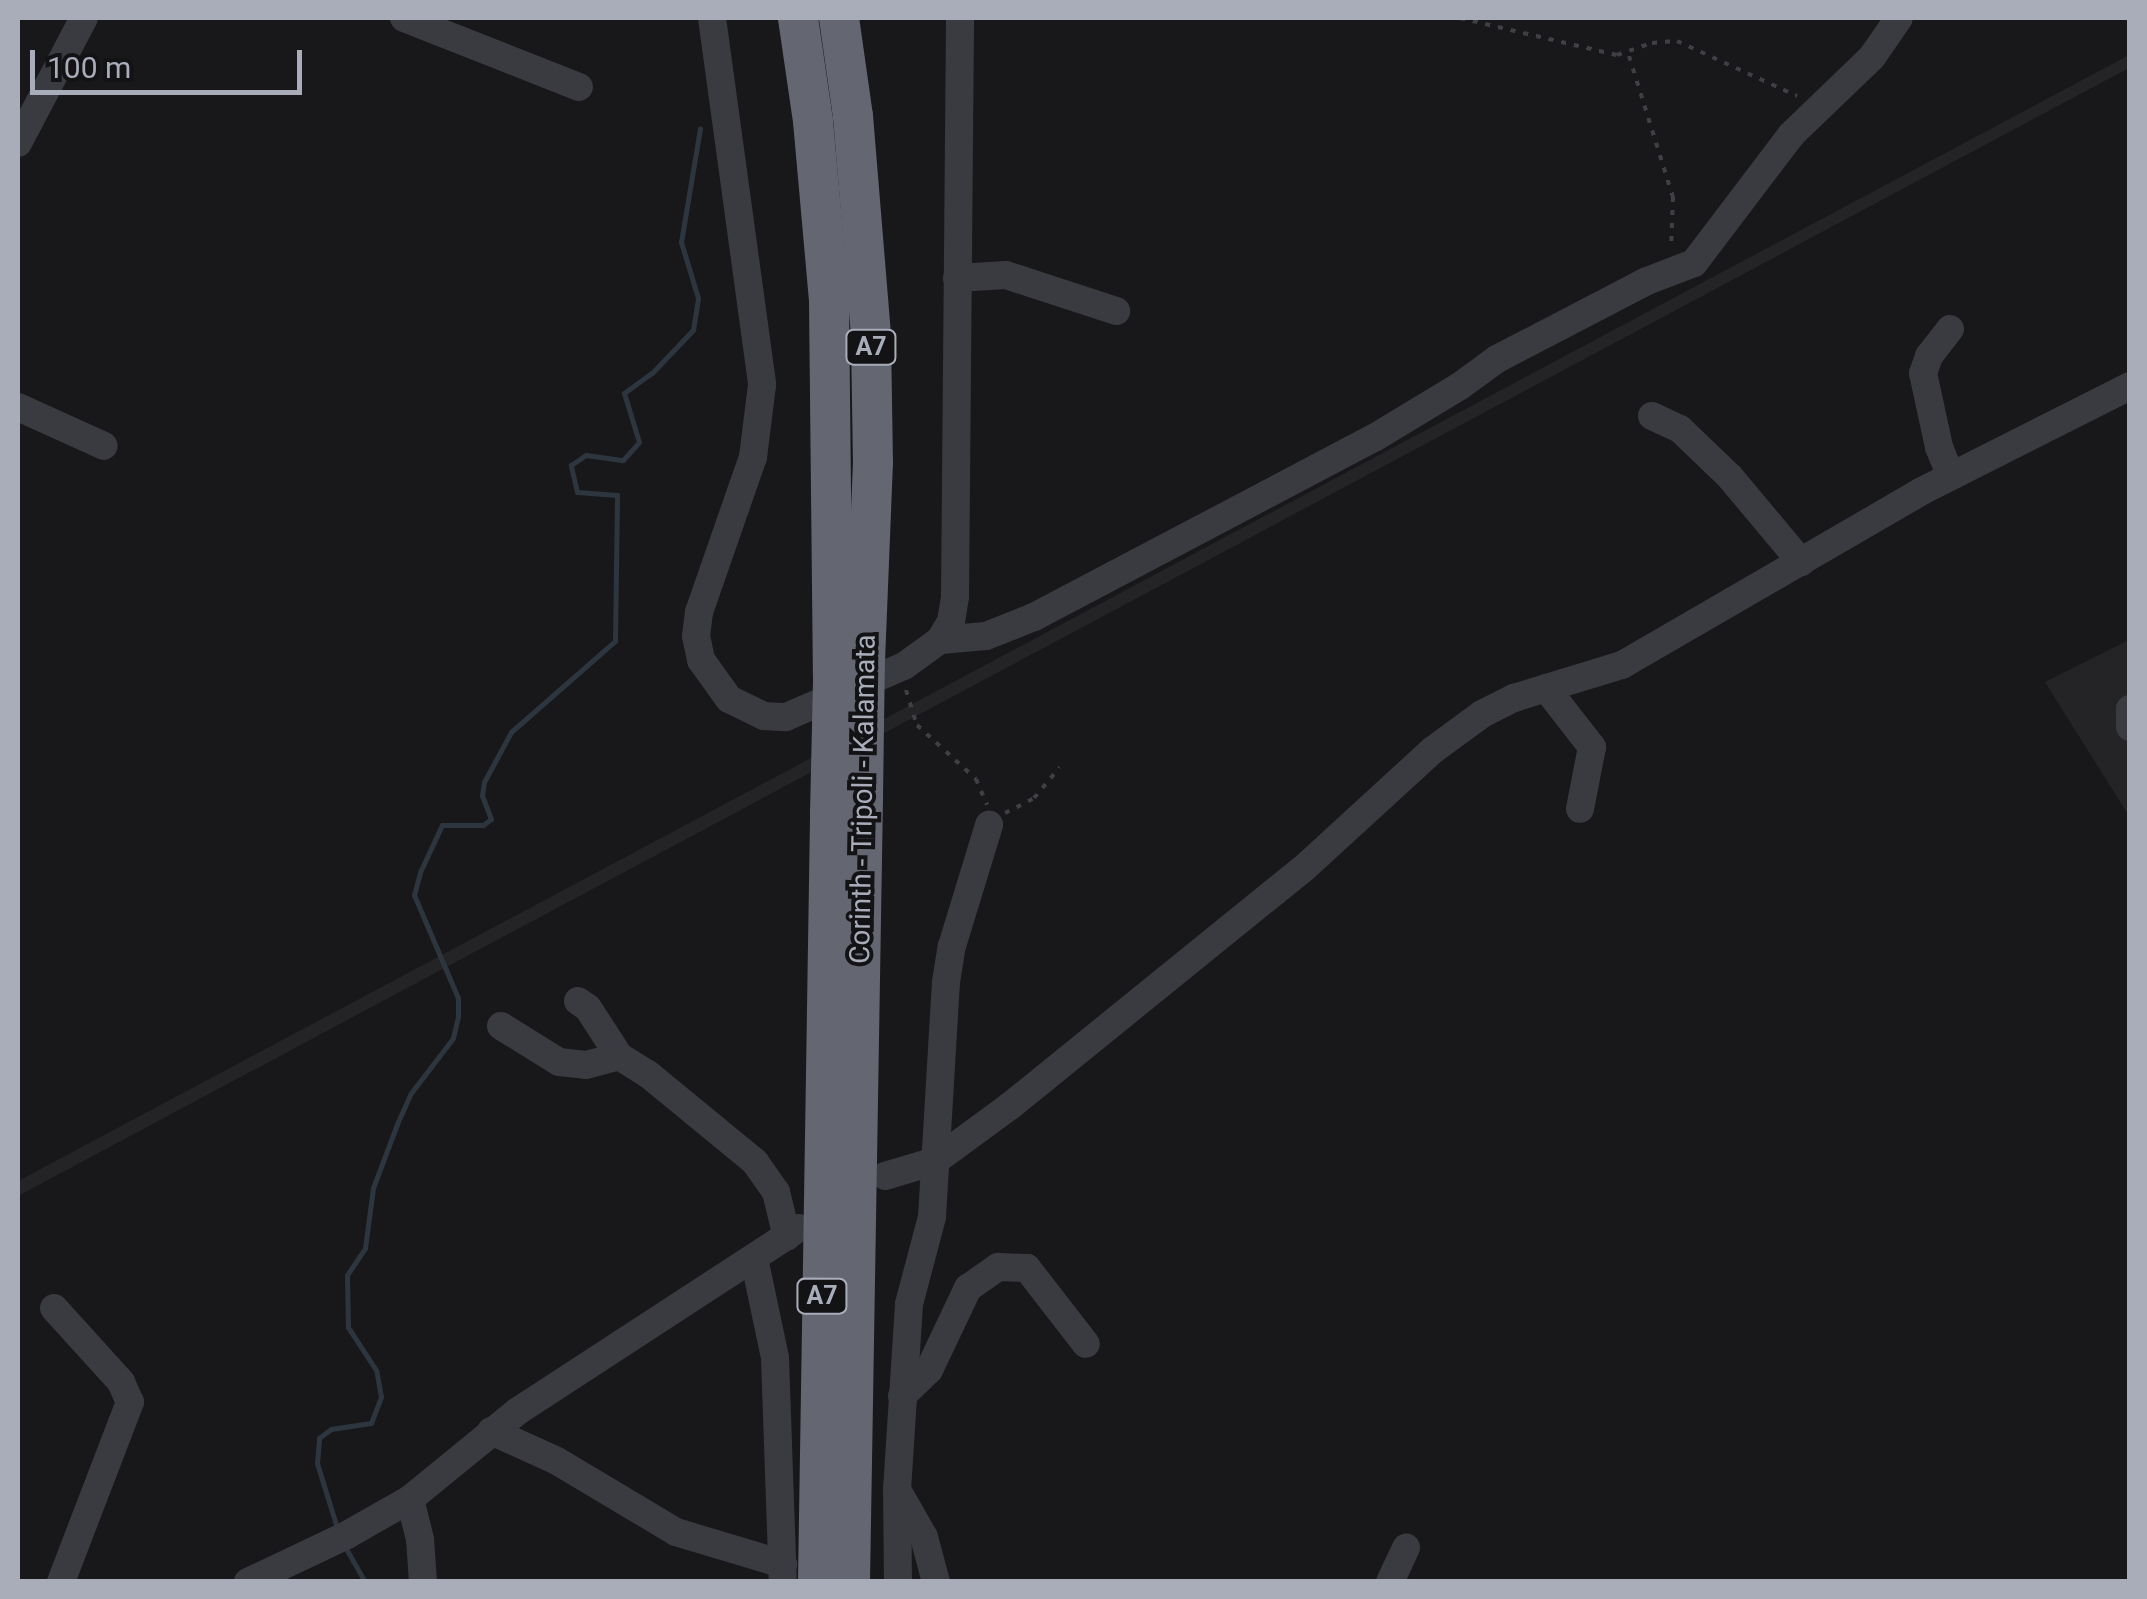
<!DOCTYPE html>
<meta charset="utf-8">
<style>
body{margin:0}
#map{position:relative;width:2147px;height:1599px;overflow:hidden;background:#18181a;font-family:Roboto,sans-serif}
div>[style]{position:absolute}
.built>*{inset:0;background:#242427}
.stream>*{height:5px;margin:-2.5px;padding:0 2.5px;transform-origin:2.5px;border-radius:2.5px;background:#2d363f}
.path>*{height:4px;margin-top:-2px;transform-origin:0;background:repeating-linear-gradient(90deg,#3e4046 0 5px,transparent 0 13px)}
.minor>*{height:28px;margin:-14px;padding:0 14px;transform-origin:14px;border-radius:14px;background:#3a3b41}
.highway>*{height:40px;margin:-20px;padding:0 20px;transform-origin:20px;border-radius:20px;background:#646771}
.highway-bridge>*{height:40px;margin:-20px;padding:0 20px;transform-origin:20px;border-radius:20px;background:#646771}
span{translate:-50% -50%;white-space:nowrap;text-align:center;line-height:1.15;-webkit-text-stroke:8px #131315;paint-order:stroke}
.shield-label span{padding:2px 8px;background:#131315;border:2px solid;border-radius:8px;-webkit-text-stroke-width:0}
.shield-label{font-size:25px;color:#a9adba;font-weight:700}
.street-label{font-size:28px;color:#a9adba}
.frame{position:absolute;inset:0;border:20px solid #a9adba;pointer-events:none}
.scale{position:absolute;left:30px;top:50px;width:272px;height:45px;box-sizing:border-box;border:5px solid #a9adba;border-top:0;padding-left:12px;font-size:30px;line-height:35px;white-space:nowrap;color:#a9adba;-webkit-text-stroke:8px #131315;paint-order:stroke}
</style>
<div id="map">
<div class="built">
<div style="clip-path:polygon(2129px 55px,2129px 68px,18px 1196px,18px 1181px)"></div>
<div style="clip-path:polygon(2129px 640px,2129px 816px,2045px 682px)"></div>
</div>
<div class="stream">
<div style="left:338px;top:1531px;width:71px;rotate:-107.2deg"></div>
<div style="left:317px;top:1463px;width:25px;rotate:-85deg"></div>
<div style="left:319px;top:1438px;width:15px;rotate:-37deg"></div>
<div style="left:331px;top:1429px;width:40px;rotate:-8.5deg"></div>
<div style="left:371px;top:1423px;width:28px;rotate:-69deg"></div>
<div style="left:381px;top:1397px;width:27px;rotate:-100deg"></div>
<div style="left:376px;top:1370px;width:51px;rotate:-123.1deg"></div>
<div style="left:348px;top:1327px;width:52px;rotate:-91.1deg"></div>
<div style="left:347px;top:1275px;width:32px;rotate:-56deg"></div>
<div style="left:365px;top:1248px;width:61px;rotate:-82.4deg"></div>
<div style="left:373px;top:1188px;width:68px;rotate:-69.4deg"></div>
<div style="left:397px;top:1124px;width:34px;rotate:-66deg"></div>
<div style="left:411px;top:1093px;width:69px;rotate:-52.6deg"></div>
<div style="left:453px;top:1038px;width:23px;rotate:-77deg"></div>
<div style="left:458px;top:1016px;width:18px;rotate:-90deg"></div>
<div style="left:458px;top:998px;width:112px;rotate:-113.1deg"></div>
<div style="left:414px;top:895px;width:24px;rotate:-75deg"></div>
<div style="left:420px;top:872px;width:52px;rotate:-64.9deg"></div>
<div style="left:442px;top:825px;width:41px"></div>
<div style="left:483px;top:825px;width:10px;rotate:-37deg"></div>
<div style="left:491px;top:819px;width:25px;rotate:-111deg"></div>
<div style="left:482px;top:796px;width:14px;rotate:-82deg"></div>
<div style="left:484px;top:782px;width:57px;rotate:-61.6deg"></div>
<div style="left:511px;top:732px;width:138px;rotate:-41.2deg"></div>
<div style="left:615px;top:641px;width:146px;rotate:-89.2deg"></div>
<div style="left:617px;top:495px;width:40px;rotate:-175.7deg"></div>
<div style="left:577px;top:492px;width:28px;rotate:-103deg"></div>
<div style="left:571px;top:465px;width:18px;rotate:-34deg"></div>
<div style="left:586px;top:455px;width:37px;rotate:8deg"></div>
<div style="left:623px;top:460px;width:24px;rotate:-48deg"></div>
<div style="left:639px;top:442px;width:51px;rotate:-107deg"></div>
<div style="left:624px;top:393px;width:34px;rotate:-36deg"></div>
<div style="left:652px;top:373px;width:59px;rotate:-46.4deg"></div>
<div style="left:693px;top:330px;width:32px;rotate:-81deg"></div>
<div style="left:698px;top:298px;width:59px;rotate:-106.9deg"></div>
<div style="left:681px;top:242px;width:115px;rotate:-80.5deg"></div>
<div style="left:344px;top:1545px;width:43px;rotate:60.4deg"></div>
</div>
<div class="path">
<div style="left:1460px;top:18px;width:161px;rotate:13.3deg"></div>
<div style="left:1617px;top:55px;width:37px;rotate:-19deg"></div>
<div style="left:1652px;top:43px;width:25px;rotate:-5deg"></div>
<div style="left:1677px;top:41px;width:132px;rotate:24.6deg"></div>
<div style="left:1629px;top:56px;width:148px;rotate:72.7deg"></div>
<div style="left:1673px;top:197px;width:52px;rotate:92.2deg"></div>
<div style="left:906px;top:690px;width:37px;rotate:73deg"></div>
<div style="left:917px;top:725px;width:80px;rotate:42.5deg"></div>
<div style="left:976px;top:779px;width:28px;rotate:67deg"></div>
<div style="left:1005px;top:813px;width:33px;rotate:-27deg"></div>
<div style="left:1034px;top:798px;width:40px;rotate:-50deg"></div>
</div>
<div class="minor">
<div style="left:404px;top:18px;width:188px;rotate:21.5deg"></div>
<div style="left:712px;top:18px;width:370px;rotate:82.2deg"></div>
<div style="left:762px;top:385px;width:73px;rotate:97.1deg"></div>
<div style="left:753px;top:457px;width:164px;rotate:109.2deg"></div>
<div style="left:699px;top:612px;width:24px;rotate:97deg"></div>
<div style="left:696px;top:636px;width:25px;rotate:78deg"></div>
<div style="left:701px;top:660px;width:48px;rotate:54.3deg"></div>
<div style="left:729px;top:699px;width:39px;rotate:26deg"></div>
<div style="left:764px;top:716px;width:22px;rotate:3deg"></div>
<div style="left:786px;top:717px;width:129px;rotate:-23.4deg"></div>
<div style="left:904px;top:666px;width:44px;rotate:-35.8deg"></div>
<div style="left:940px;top:640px;width:21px;rotate:-59deg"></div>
<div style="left:951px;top:622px;width:26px;rotate:-81deg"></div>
<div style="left:955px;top:596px;width:578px;rotate:-89.5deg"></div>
<div style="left:18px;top:143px;width:141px;rotate:-62.2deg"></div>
<div style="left:957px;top:278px;width:49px;rotate:-3.5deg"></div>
<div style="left:1006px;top:275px;width:116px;rotate:18.1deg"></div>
<div style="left:1950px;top:329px;width:34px;rotate:128deg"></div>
<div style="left:1929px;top:356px;width:18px;rotate:109deg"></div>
<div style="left:1923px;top:373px;width:76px;rotate:77.8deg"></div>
<div style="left:1939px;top:447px;width:31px;rotate:68deg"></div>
<div style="left:18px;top:407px;width:94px;rotate:24.4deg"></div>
<div style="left:1652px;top:416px;width:31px;rotate:25deg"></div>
<div style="left:1680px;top:429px;width:69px;rotate:43.8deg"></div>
<div style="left:1730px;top:477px;width:111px;rotate:50.1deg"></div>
<div style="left:940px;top:640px;width:46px;rotate:-5deg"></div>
<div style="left:986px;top:636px;width:52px;rotate:-21.6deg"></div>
<div style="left:1034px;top:617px;width:384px;rotate:-27.8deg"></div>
<div style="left:1374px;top:438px;width:100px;rotate:-31.2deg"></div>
<div style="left:1460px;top:386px;width:46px;rotate:-36.1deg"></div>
<div style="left:1497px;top:359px;width:169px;rotate:-27.5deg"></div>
<div style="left:1647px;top:281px;width:50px;rotate:-21deg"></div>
<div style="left:1694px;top:263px;width:161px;rotate:-52.8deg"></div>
<div style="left:1791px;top:135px;width:112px;rotate:-43.9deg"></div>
<div style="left:1872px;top:57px;width:47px;rotate:-55.3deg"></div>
<div style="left:1546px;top:688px;width:75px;rotate:52.1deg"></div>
<div style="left:1592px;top:747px;width:63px;rotate:101deg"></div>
<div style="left:2130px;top:709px;width:18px;rotate:90deg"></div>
<div style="left:578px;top:1001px;width:12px;rotate:35deg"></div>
<div style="left:588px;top:1008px;width:57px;rotate:57.1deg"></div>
<div style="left:619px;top:1056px;width:34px;rotate:32deg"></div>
<div style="left:648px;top:1074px;width:139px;rotate:39.4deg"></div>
<div style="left:755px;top:1162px;width:37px;rotate:55deg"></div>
<div style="left:776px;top:1192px;width:46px;rotate:76.3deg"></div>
<div style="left:501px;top:1026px;width:68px;rotate:31.8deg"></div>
<div style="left:559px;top:1062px;width:27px;rotate:6deg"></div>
<div style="left:586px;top:1065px;width:34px;rotate:-15deg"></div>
<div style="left:885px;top:1176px;width:52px;rotate:-16.7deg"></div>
<div style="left:935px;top:1161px;width:93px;rotate:-36.3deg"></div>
<div style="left:1010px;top:1106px;width:377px;rotate:-39deg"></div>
<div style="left:1303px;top:869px;width:176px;rotate:-42.5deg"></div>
<div style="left:1433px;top:750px;width:61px;rotate:-36.3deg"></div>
<div style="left:1482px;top:714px;width:36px;rotate:-27deg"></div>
<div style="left:1514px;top:698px;width:113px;rotate:-17deg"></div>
<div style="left:1622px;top:665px;width:347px;rotate:-30.1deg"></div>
<div style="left:1922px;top:491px;width:233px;rotate:-26.8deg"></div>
<div style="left:754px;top:1258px;width:102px;rotate:78.1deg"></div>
<div style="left:775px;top:1358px;width:224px;rotate:88deg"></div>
<div style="left:54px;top:1308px;width:100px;rotate:47.8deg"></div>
<div style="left:121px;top:1382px;width:22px;rotate:66deg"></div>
<div style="left:130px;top:1402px;width:193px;rotate:111deg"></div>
<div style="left:902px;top:1396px;width:37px;rotate:-44deg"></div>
<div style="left:929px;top:1370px;width:91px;rotate:-64.6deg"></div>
<div style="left:968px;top:1288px;width:37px;rotate:-35deg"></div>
<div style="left:998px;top:1267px;width:29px;rotate:2deg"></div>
<div style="left:1027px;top:1268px;width:96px;rotate:52.2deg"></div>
<div style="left:491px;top:1431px;width:72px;rotate:24.4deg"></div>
<div style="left:557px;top:1461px;width:139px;rotate:30.8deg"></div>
<div style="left:676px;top:1532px;width:112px;rotate:16.7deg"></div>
<div style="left:900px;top:1495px;width:48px;rotate:60.3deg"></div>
<div style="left:924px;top:1537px;width:47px;rotate:75.1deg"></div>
<div style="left:410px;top:1499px;width:41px;rotate:76deg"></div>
<div style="left:420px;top:1539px;width:43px;rotate:86deg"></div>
<div style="left:248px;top:1582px;width:110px;rotate:-25.4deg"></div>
<div style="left:347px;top:1535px;width:73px;rotate:-29.7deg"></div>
<div style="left:410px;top:1499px;width:139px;rotate:-39.2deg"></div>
<div style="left:518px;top:1411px;width:335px;rotate:-33.1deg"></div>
<div style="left:898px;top:1582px;width:92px;rotate:-90.6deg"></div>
<div style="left:897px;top:1490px;width:186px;rotate:-86.3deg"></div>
<div style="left:909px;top:1304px;width:90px;rotate:-75.2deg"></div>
<div style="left:932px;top:1217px;width:235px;rotate:-86.6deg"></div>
<div style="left:946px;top:982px;width:36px;rotate:-81deg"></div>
<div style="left:952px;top:946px;width:127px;rotate:-73deg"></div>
<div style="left:1390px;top:1582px;width:38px;rotate:-65deg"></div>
</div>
<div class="highway">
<div style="left:798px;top:18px;width:104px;rotate:81.7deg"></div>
<div style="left:813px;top:121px;width:180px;rotate:84.9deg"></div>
<div style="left:829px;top:300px;width:377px;rotate:89.4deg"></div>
<div style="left:839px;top:18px;width:99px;rotate:81.9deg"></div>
<div style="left:853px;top:116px;width:222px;rotate:85.3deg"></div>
<div style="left:871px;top:337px;width:125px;rotate:89.1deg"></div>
<div style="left:873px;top:462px;width:198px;rotate:92.3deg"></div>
<div style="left:818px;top:1582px;width:768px;rotate:-89.1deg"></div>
<div style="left:850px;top:1582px;width:785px;rotate:-89.05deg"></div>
</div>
<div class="highway-bridge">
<div style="left:863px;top:797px;width:137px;rotate:-89.2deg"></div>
<div style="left:830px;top:814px;width:137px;rotate:-88.7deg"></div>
</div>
<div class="shield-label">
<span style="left:871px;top:347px">Α7</span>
<span style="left:822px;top:1296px">Α7</span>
</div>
<div class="street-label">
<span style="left:863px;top:799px;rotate:-89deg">Corinth - Tripoli - Kalamata</span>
</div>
<div class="frame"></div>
<div class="scale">100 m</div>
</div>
